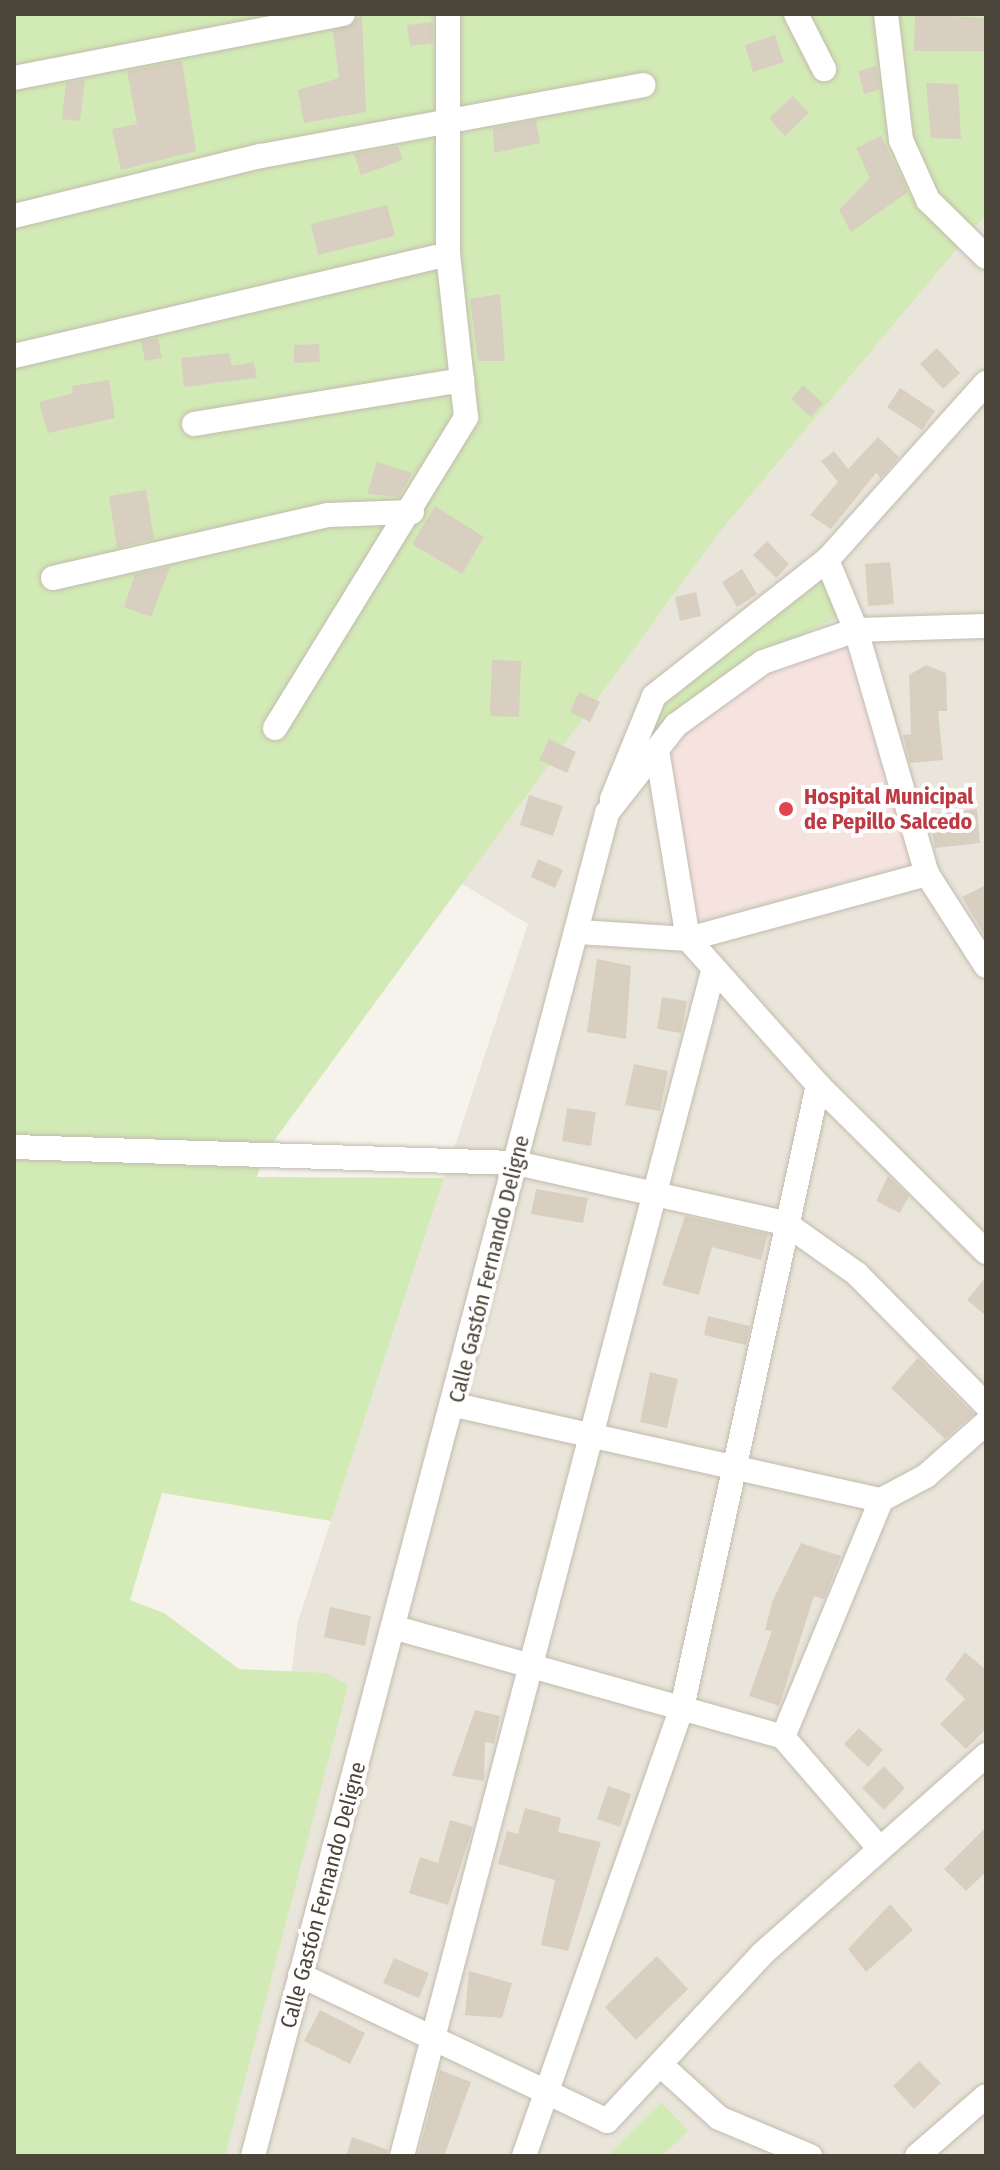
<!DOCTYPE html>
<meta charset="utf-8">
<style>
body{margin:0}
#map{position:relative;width:1000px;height:2170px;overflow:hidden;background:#f6f3ec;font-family:"Fira Sans Condensed",sans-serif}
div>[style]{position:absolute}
.residential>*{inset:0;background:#eae5da}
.medical>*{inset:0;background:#f6e3e0}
.green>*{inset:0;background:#d2eab5}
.building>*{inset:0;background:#d8cfc1}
.roads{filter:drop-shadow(0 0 2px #c2bbae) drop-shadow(0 0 2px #c2bbae)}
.minor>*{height:24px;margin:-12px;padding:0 12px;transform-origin:12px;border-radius:12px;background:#fff}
.dots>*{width:22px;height:22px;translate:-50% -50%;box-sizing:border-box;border:4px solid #fff;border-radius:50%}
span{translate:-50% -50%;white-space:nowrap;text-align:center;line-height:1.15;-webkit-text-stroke:8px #fff;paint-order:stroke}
.health-label{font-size:22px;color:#be3a42;font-weight:700}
.left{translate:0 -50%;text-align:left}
.street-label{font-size:22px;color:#4b4439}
.frame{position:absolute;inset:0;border:16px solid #4b4439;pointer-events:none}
</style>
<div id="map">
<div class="residential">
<div style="clip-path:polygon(14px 14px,986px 14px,986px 2156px,171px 2156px,277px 1788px,298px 1621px,528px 924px,43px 628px)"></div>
</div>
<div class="medical">
<div style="clip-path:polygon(843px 641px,853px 647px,911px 863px,694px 919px,666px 755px,671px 737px,759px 672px)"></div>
</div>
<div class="green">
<div style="clip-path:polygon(14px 14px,986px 14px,986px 214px,717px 535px,263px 1156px,257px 1177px,444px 1178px,331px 1521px,162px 1493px,130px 1600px,164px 1613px,239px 1669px,327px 1673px,348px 1685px,225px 2156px,14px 2156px)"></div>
<div style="clip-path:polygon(826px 577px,841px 615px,786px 643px,632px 756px,666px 701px)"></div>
<div style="clip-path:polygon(661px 2102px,688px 2131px,662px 2156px,607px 2156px)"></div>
</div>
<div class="building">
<div style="clip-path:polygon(915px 14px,986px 18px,986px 51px,914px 51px)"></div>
<div style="clip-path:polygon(362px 16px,366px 112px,304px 123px,298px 90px,339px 78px,333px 31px)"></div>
<div style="clip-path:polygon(433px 22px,433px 43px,410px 46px,407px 25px)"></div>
<div style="clip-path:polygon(775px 35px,784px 62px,753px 72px,745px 45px)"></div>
<div style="clip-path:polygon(182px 61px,196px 151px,121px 170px,112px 129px,137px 124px,127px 71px)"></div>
<div style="clip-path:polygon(877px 66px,880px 89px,864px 94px,858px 71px)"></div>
<div style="clip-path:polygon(85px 80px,80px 121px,62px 119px,66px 83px)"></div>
<div style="clip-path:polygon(926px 83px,958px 84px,961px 139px,931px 138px)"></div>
<div style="clip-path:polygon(793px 96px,809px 113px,785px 136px,769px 118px)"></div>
<div style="clip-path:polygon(536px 120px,540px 143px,494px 153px,493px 128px)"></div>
<div style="clip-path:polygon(881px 136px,908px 192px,851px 232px,839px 210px,870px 178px,856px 148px)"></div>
<div style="clip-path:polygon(398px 146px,403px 160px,361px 175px,354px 154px)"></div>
<div style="clip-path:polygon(387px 205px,395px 236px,318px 255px,311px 224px)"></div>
<div style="clip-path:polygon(500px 294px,505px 361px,478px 361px,470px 299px)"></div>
<div style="clip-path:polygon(158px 338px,162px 358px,145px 361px,141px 341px)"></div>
<div style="clip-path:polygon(319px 344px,320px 362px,294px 363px,294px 345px)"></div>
<div style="clip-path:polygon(937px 348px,960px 373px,943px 389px,920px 364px)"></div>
<div style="clip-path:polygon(229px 353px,232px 366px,254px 362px,257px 378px,184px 387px,181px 358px)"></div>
<div style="clip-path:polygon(109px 380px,115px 418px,48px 433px,39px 402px,73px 393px,72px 386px)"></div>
<div style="clip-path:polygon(803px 385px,823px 403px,811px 417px,791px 399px)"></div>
<div style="clip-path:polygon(900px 388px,935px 411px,922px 430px,887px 407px)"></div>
<div style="clip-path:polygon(878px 437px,899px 457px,881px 478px,876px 473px,831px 529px,810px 515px,838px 482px,821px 461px,834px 451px,848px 469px)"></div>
<div style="clip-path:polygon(377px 462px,412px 473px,399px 497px,367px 494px)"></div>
<div style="clip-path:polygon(146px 490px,154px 539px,117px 548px,109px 496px)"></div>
<div style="clip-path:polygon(435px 506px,484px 537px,462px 574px,412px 544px)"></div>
<div style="clip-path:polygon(767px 541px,789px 564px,776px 578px,753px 555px)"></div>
<div style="clip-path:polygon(890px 562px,894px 604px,868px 606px,865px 564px)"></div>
<div style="clip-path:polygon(170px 567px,151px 617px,124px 607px,135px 574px)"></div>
<div style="clip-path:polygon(742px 569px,757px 594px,737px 607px,722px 582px)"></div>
<div style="clip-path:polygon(696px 592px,701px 616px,680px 621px,675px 597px)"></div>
<div style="clip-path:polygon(492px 660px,521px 661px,519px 717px,490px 716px)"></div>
<div style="clip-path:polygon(926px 665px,946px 673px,947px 711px,938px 711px,943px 760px,910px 763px,903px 735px,911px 734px,909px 675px)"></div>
<div style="clip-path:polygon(579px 692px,600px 702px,590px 722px,570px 712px)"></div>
<div style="clip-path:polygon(549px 739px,576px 752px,567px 773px,539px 760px)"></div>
<div style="clip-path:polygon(529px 795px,563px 806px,553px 836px,520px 825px)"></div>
<div style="clip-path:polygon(977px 809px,980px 843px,935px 848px,929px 814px)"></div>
<div style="clip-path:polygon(538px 859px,563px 870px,555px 888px,531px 877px)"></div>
<div style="clip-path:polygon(986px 885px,986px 938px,962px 897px)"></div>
<div style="clip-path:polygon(597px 959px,631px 966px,626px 1039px,587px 1032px)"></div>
<div style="clip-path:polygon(662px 997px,687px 1001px,681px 1033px,657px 1029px)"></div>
<div style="clip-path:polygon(634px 1064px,668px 1071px,660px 1111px,625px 1105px)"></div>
<div style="clip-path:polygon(567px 1108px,596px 1112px,591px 1146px,562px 1141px)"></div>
<div style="clip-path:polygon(888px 1176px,909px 1196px,900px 1213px,876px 1201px)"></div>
<div style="clip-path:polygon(536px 1189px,588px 1198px,583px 1223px,531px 1214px)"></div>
<div style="clip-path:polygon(685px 1216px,768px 1234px,761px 1260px,712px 1247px,699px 1295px,662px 1285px)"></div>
<div style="clip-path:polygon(986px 1277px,986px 1316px,967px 1300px)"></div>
<div style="clip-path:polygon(708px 1316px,750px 1326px,746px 1345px,704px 1335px)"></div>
<div style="clip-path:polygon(918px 1358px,974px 1414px,945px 1439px,891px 1388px)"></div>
<div style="clip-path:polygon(650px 1372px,678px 1379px,667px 1428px,640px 1422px)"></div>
<div style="clip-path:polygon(801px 1543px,841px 1556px,824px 1599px,814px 1596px,779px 1706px,749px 1696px,772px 1631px,765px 1630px,772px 1602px)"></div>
<div style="clip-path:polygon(330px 1607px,371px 1616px,365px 1646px,324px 1637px)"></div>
<div style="clip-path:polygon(965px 1652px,986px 1670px,986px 1729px,966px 1749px,940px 1724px,965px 1699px,945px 1679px)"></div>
<div style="clip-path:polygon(475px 1710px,500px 1716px,494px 1744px,485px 1742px,484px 1781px,452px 1776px)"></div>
<div style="clip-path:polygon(859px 1728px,883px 1750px,868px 1767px,844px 1744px)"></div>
<div style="clip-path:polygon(884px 1766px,905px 1788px,884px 1810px,862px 1788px)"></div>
<div style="clip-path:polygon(608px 1786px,631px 1794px,620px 1827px,597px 1819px)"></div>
<div style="clip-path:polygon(525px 1808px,561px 1818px,558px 1832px,601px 1842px,568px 1951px,541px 1945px,555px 1880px,498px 1864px,507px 1831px,518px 1834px)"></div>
<div style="clip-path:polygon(450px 1820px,473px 1827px,448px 1905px,409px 1893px,420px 1857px,438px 1863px)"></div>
<div style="clip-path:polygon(986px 1827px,986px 1872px,966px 1891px,944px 1869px)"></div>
<div style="clip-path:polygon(890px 1904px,913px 1930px,866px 1972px,848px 1949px)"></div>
<div style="clip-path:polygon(657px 1956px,688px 1989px,636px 2040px,605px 2007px)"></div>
<div style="clip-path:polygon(394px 1958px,429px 1973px,419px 1998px,383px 1983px)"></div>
<div style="clip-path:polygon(469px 1971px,512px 1983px,502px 2018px,465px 2015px)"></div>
<div style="clip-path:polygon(320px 2010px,365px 2033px,350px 2064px,304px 2041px)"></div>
<div style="clip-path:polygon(919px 2061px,941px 2083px,914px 2109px,893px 2086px)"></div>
<div style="clip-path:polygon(440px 2070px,471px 2082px,444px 2156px,418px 2156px)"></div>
<div style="clip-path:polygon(352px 2137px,388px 2150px,387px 2156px,346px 2156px)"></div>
</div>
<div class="roads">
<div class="minor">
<div style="left:796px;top:14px;width:62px;rotate:63deg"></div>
<div style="left:886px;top:14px;width:127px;rotate:83.2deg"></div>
<div style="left:901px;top:140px;width:66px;rotate:65.8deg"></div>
<div style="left:928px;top:200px;width:81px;rotate:44.5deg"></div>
<div style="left:14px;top:78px;width:335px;rotate:-11deg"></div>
<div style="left:14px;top:216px;width:254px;rotate:-13.7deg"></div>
<div style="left:261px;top:156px;width:389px;rotate:-10.5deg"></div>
<div style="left:14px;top:356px;width:446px;rotate:-13.2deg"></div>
<div style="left:194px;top:424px;width:272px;rotate:-9.3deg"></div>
<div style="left:827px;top:560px;width:76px;rotate:67.5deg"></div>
<div style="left:856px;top:630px;width:254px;rotate:73.8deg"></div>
<div style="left:927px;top:874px;width:109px;rotate:57.3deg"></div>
<div style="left:53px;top:578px;width:282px;rotate:-12.9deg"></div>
<div style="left:328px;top:515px;width:84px;rotate:-2deg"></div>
<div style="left:275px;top:728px;width:365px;rotate:-58.4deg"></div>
<div style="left:466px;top:417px;width:164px;rotate:-96.3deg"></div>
<div style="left:448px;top:254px;width:240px;rotate:-90deg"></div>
<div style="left:657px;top:750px;width:192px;rotate:80.7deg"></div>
<div style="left:688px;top:939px;width:195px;rotate:48.3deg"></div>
<div style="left:818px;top:1085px;width:237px;rotate:44.8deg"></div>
<div style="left:612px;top:799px;width:111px;rotate:-67.8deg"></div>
<div style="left:654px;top:696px;width:220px;rotate:-38.2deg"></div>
<div style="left:827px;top:560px;width:238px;rotate:-48.1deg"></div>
<div style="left:579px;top:932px;width:109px;rotate:3.7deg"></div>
<div style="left:688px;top:939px;width:248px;rotate:-15.2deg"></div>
<div style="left:14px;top:1147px;width:502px;rotate:1.83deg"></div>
<div style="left:516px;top:1163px;width:276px;rotate:12.6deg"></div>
<div style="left:785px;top:1223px;width:88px;rotate:35.3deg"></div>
<div style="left:857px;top:1274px;width:184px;rotate:45.4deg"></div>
<div style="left:455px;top:1405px;width:436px;rotate:12.6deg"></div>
<div style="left:881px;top:1500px;width:51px;rotate:-28.1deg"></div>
<div style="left:926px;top:1476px;width:80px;rotate:-41.5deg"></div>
<div style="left:396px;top:1628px;width:402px;rotate:15.7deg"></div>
<div style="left:783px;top:1737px;width:148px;rotate:49.1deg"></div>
<div style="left:783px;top:1737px;width:256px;rotate:-67.5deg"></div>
<div style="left:300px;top:1975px;width:340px;rotate:25.4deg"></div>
<div style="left:607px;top:2121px;width:228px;rotate:-47.1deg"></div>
<div style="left:762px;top:1954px;width:300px;rotate:-41.6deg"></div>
<div style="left:663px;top:2067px;width:76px;rotate:42.3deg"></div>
<div style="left:719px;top:2118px;width:99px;rotate:22.7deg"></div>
<div style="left:253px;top:2156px;width:1389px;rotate:-75.23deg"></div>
<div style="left:607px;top:813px;width:112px;rotate:-51.9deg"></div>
<div style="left:676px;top:725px;width:107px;rotate:-35.9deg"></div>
<div style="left:763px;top:662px;width:98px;rotate:-19deg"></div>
<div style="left:856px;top:630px;width:130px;rotate:-1.8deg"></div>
<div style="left:402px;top:2156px;width:1225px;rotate:-75.29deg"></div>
<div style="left:524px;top:2156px;width:475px;rotate:-70.6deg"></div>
<div style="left:682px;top:1708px;width:638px;rotate:-77.69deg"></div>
<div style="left:917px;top:2156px;width:91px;rotate:-41deg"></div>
</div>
</div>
<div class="dots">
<div style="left:786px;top:809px;background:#e0444e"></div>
</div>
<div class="health-label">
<span class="left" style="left:804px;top:809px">Hospital Municipal<br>de Pepillo Salcedo</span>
</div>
<div class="street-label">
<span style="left:489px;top:1269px;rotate:-76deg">Calle Gastón Fernando Deligne</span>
<span style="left:323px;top:1895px;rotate:-75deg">Calle Gastón Fernando Deligne</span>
</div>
<div class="frame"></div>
</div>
